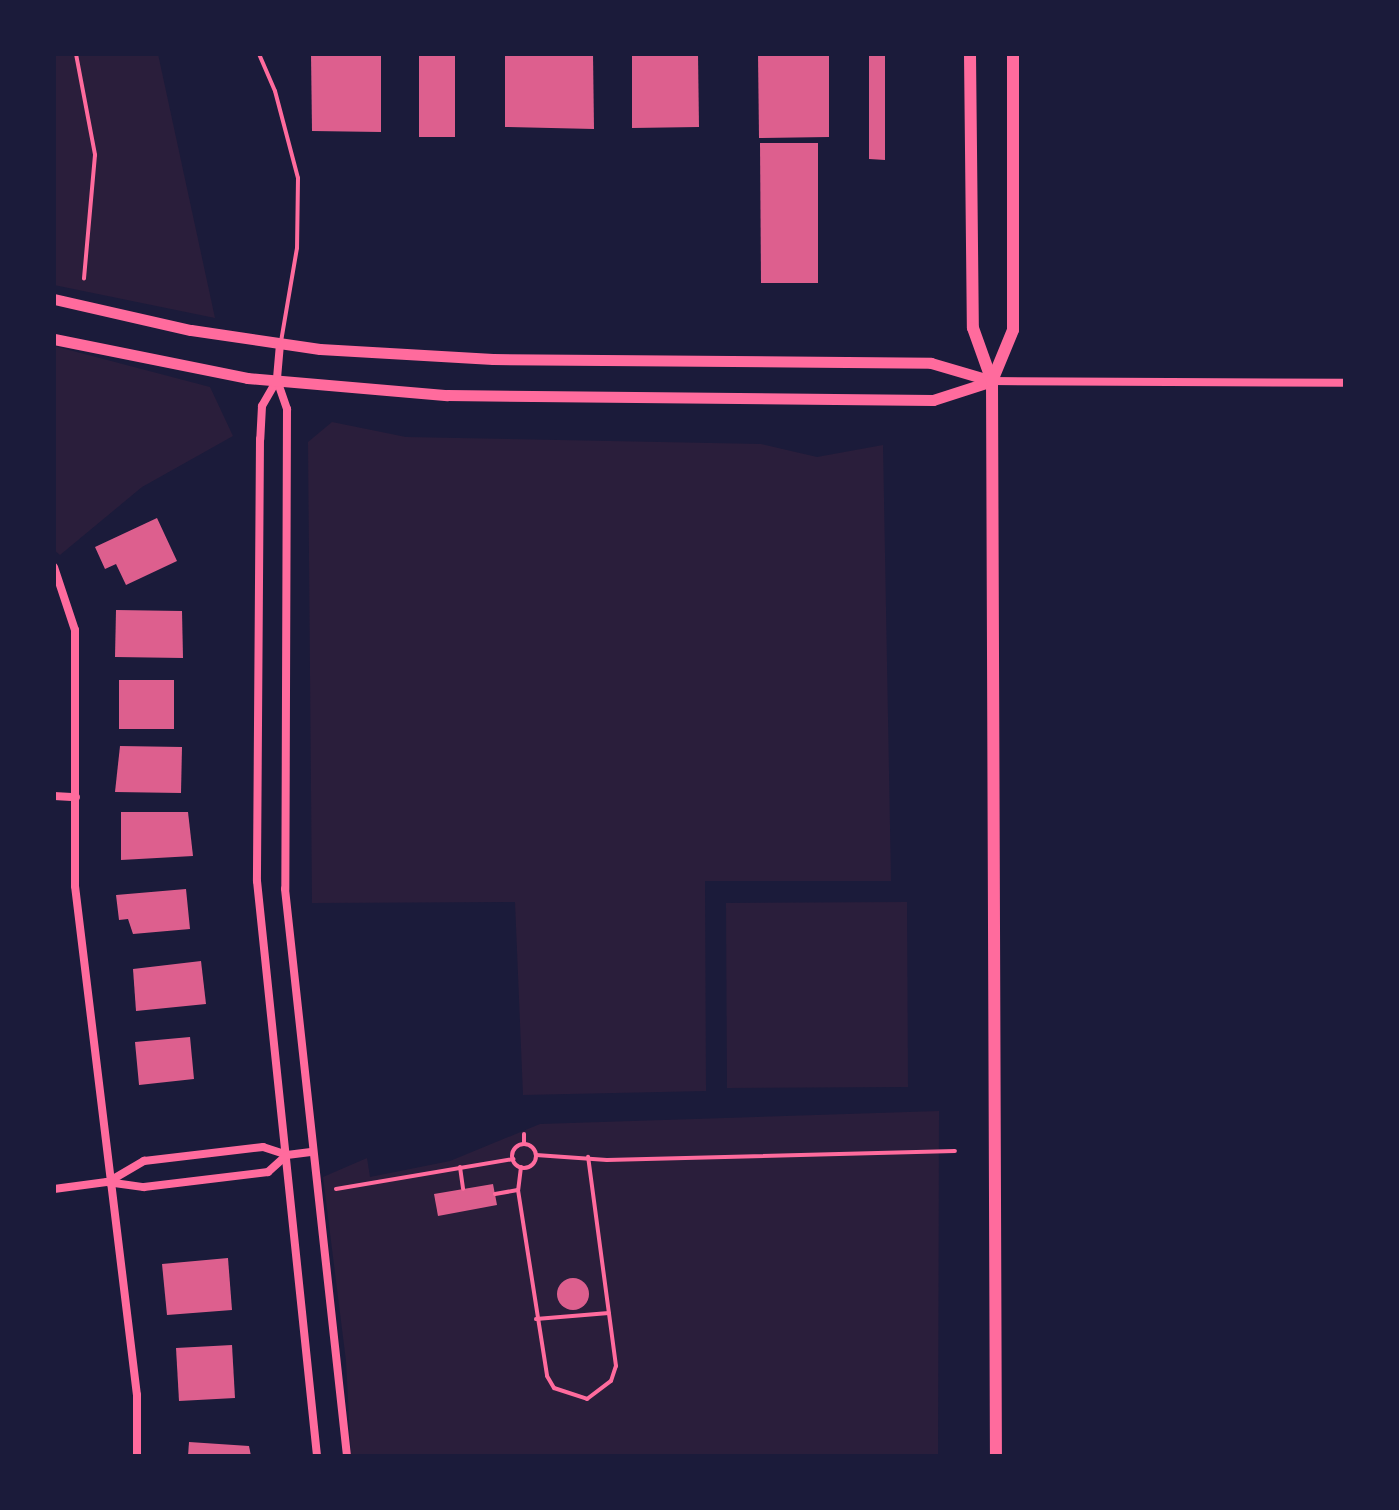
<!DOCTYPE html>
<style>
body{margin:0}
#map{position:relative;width:1399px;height:1510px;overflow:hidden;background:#1b1b3a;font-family:"PT Sans Narrow",sans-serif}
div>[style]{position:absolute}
.green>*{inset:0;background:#2a1e3b}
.building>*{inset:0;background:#dd5f8e}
.round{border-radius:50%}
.path>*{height:4px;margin:-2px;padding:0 2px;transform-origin:2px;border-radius:2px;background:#ff6b9d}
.path>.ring{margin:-2px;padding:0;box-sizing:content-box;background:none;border:4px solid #ff6b9d;border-radius:50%}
.service>*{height:4px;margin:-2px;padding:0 2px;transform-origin:2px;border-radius:2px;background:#ff6b9d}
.minor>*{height:8px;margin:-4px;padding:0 4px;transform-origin:4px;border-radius:4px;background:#ff6b9d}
.tertiary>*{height:11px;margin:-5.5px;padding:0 5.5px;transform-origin:5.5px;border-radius:5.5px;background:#ff6b9d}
.secondary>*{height:12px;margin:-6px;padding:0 6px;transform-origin:6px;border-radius:6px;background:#ff6b9d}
span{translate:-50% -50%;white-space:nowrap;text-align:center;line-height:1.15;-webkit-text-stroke:8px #1b1b3a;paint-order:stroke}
.frame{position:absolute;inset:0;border:56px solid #1b1b3a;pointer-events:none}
</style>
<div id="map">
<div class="green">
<div style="clip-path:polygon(54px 54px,158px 54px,215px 318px,54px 285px)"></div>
<div style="clip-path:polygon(54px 346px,210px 387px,233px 436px,142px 487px,60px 555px,54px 550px)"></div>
<div style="clip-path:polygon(332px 422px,406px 437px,761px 444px,817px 457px,883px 445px,891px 881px,705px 881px,706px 1091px,523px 1095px,515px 902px,312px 903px,308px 442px)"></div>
<div style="clip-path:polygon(907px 902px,908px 1087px,727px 1088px,726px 903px)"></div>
<div style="clip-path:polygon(939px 1111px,938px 1456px,351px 1456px,346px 1361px,323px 1177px,367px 1158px,370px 1177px,450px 1161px,540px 1124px)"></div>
</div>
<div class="building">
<div style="clip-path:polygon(311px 54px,381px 54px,381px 132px,312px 131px)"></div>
<div style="clip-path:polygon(419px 54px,455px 54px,455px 137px,419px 137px)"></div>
<div style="clip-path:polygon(505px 54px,593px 54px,594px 129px,505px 127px)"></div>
<div style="clip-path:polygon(632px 54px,698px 54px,699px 127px,632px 128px)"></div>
<div style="clip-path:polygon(758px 54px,829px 54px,829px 137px,759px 138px)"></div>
<div style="clip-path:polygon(869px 54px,885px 54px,885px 160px,869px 159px)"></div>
<div style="clip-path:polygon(760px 143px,818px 143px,818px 283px,761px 283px)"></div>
<div style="clip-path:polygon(157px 518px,177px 561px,126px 585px,116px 564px,105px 569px,95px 547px)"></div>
<div style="clip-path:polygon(116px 610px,182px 611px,183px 658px,115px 657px)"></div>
<div style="clip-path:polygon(119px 680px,174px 680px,174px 729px,119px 729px)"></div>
<div style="clip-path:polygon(120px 746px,182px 747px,181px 793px,115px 792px)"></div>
<div style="clip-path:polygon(121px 812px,188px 812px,193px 856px,121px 860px)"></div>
<div style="clip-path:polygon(186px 889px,190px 929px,133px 934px,128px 919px,119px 920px,116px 895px)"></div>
<div style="clip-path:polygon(201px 961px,206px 1004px,136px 1011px,133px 969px)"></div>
<div style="clip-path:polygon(190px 1037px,194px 1079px,139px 1085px,135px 1042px)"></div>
<div style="clip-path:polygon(493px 1184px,497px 1205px,438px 1216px,434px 1194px)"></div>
<div style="clip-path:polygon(228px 1258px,232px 1310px,167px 1315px,162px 1264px)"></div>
<div class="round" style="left:557px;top:1278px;width:32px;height:32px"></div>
<div style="clip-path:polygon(232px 1345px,235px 1398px,179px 1401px,176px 1348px)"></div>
<div style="clip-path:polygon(189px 1442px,249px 1446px,251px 1456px,188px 1456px)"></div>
</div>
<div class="path">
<div style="left:76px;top:54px;width:103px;rotate:79.3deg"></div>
<div style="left:95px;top:155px;width:124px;rotate:95.1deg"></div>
<div style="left:524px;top:1134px;width:10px;rotate:90deg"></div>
<div class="ring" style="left:512px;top:1144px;width:20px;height:20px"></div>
<div style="left:536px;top:1155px;width:71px;rotate:4deg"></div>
<div style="left:607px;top:1160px;width:348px;rotate:-1.5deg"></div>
<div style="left:460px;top:1167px;width:22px;rotate:82deg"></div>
<div style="left:521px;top:1167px;width:23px;rotate:97deg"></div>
<div style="left:518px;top:1190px;width:188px;rotate:81.1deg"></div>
<div style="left:547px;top:1376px;width:14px;rotate:60deg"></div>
<div style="left:554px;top:1388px;width:35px;rotate:18deg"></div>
<div style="left:587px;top:1399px;width:30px;rotate:-37deg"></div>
<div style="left:611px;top:1381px;width:16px;rotate:-72deg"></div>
<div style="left:616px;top:1366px;width:211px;rotate:-97.6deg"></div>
<div style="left:336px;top:1189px;width:180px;rotate:-9.6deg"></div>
<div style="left:495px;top:1194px;width:23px;rotate:-10deg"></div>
<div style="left:536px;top:1319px;width:73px;rotate:-4.7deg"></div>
</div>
<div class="service">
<div style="left:259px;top:54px;width:40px;rotate:66.6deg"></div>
<div style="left:275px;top:91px;width:90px;rotate:75.2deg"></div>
<div style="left:298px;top:178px;width:70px;rotate:90.8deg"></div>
<div style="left:297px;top:248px;width:95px;rotate:99.7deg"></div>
</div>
<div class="minor">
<div style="left:280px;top:344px;width:36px;rotate:95deg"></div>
<div style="left:277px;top:380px;width:30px;rotate:120deg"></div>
<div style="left:262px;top:406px;width:33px;rotate:93deg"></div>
<div style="left:260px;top:439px;width:442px;rotate:90.4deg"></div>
<div style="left:257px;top:881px;width:578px;rotate:84.04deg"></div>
<div style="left:277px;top:380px;width:31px;rotate:71deg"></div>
<div style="left:287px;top:409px;width:480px;rotate:90.2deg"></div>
<div style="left:285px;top:889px;width:570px;rotate:83.76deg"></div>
<div style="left:992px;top:381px;width:353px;rotate:0.3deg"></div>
<div style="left:54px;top:567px;width:66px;rotate:71.6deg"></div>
<div style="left:75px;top:630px;width:256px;rotate:90deg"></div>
<div style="left:75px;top:886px;width:513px;rotate:83.06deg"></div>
<div style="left:137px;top:1395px;width:61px;rotate:90deg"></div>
<div style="left:54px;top:796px;width:22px;rotate:3deg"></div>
<div style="left:108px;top:1182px;width:42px;rotate:-30.3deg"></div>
<div style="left:144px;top:1161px;width:120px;rotate:-6.7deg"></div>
<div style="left:263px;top:1147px;width:25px;rotate:18deg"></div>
<div style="left:287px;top:1155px;width:26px;rotate:-7deg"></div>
<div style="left:54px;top:1189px;width:53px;rotate:-7.5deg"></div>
<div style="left:107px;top:1182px;width:37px;rotate:8deg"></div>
<div style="left:144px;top:1187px;width:125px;rotate:-6.9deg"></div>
<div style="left:268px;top:1172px;width:25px;rotate:-42deg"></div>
</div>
<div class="tertiary">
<div style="left:54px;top:299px;width:140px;rotate:12.8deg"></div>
<div style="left:191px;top:330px;width:130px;rotate:8.4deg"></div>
<div style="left:320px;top:349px;width:173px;rotate:3.3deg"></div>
<div style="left:493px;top:359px;width:438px;rotate:0.5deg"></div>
<div style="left:931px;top:363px;width:64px;rotate:16.4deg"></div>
<div style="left:54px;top:339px;width:197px;rotate:11.4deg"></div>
<div style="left:247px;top:378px;width:201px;rotate:4.9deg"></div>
<div style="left:447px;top:395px;width:486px;rotate:0.6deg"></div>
<div style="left:933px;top:400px;width:62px;rotate:-17.9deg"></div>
</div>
<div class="secondary">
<div style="left:970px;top:54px;width:274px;rotate:89.4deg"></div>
<div style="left:973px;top:328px;width:56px;rotate:70.3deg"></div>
<div style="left:992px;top:381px;width:1075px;rotate:89.79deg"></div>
<div style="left:992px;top:381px;width:55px;rotate:-67.6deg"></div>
<div style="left:1013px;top:330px;width:276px;rotate:-90deg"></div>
</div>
<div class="frame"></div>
</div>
